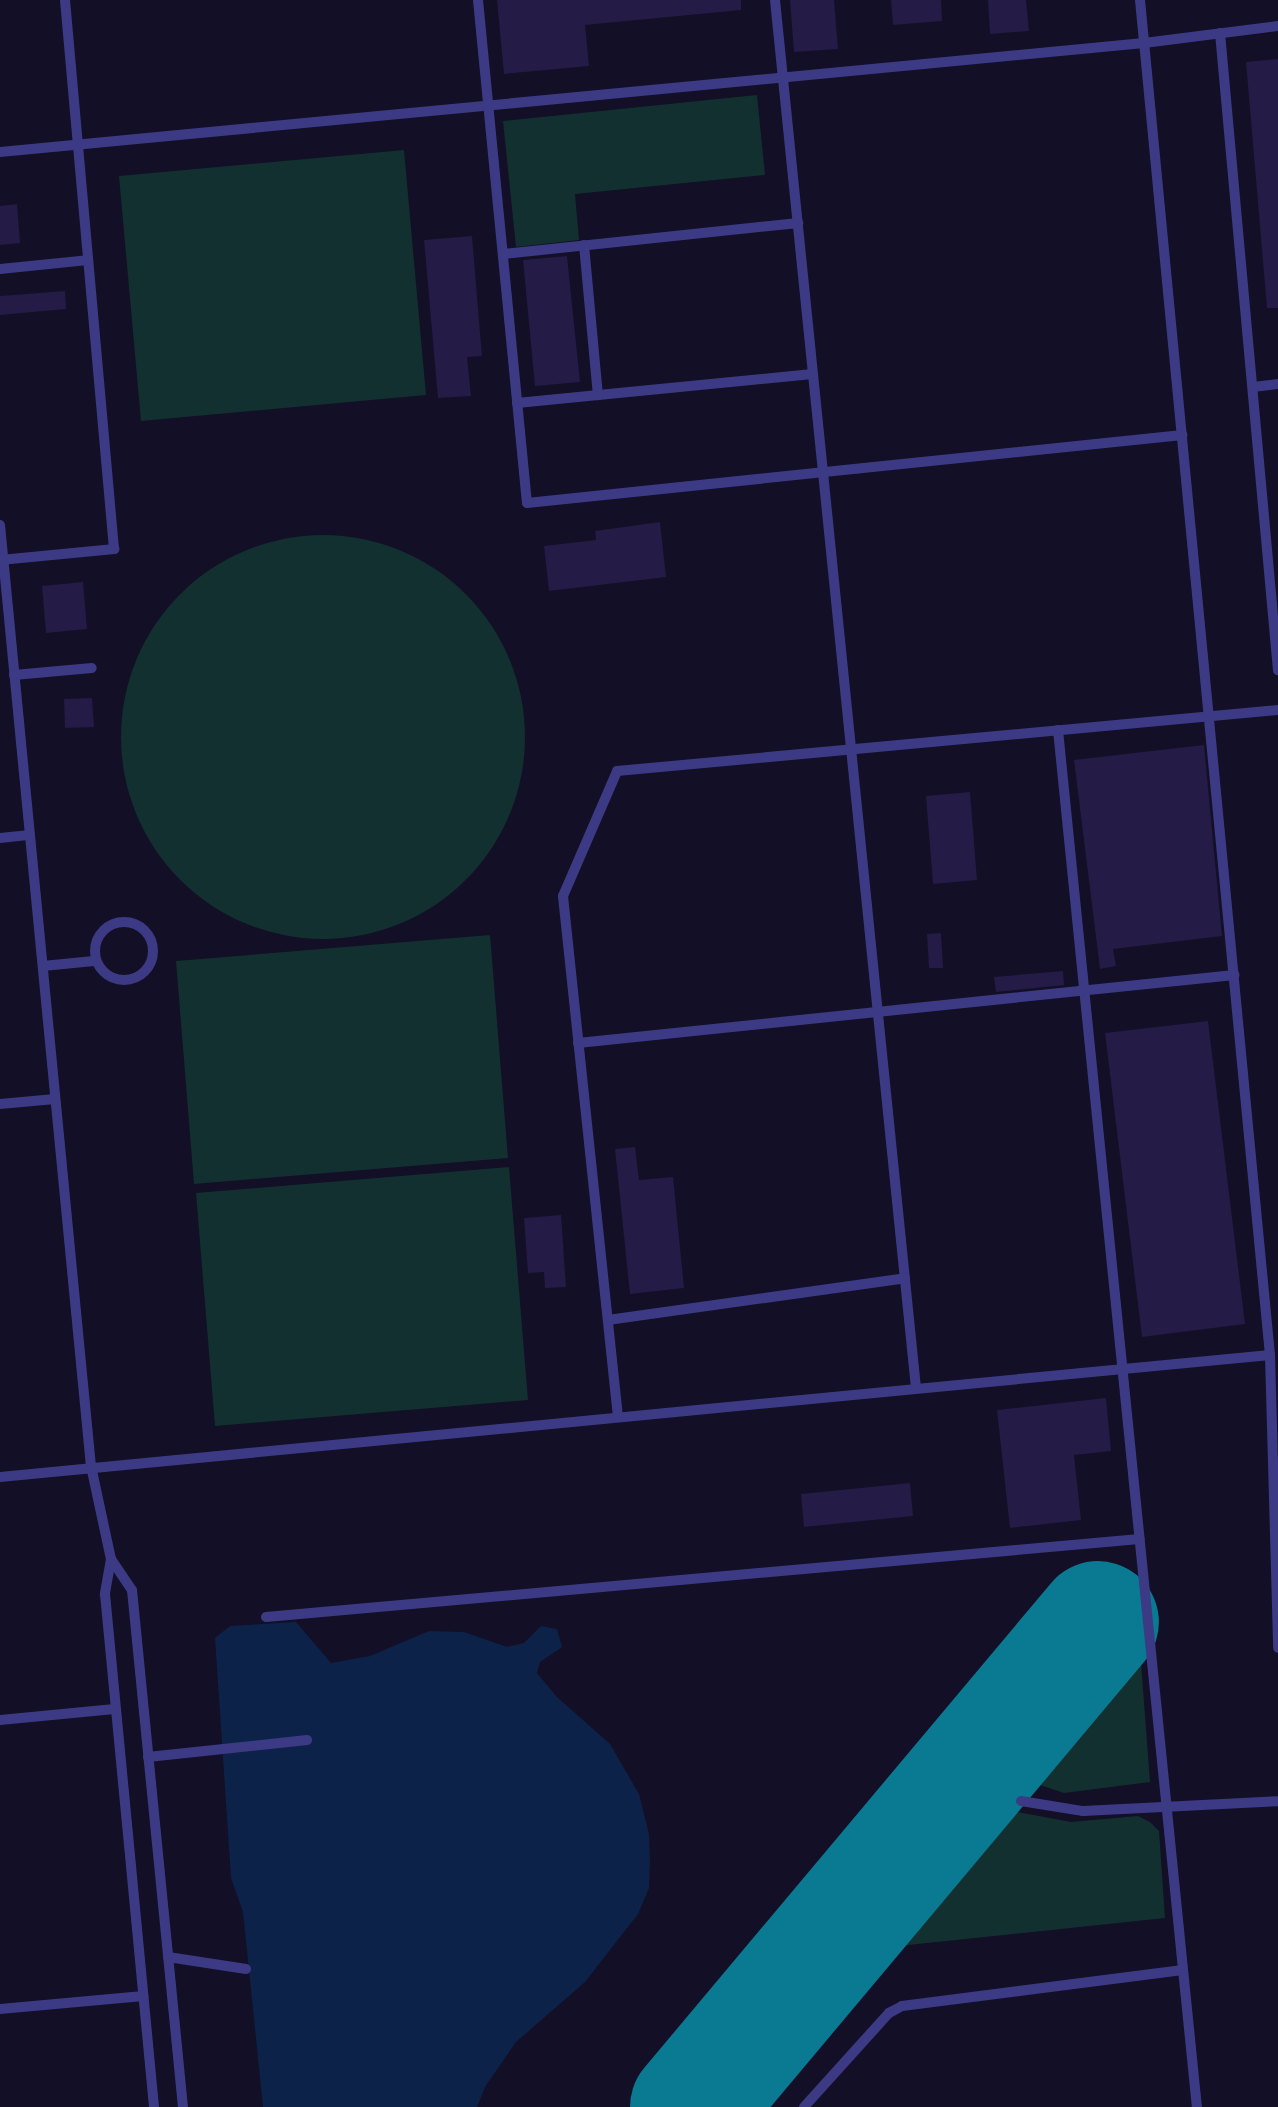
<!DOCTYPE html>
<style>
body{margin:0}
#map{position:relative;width:1278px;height:2107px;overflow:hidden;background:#130f26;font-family:"PT Sans",sans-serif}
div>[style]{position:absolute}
.green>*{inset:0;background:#12302f}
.round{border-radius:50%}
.water>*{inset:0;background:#0c2248}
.runway>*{height:122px;margin:-61px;padding:0 61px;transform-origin:61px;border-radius:61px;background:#0a7a92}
.building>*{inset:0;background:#241b47}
.lane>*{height:10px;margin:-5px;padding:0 5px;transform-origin:5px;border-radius:5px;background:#3d3a85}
.lane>.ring{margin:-5px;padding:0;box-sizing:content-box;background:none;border:10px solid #3d3a85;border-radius:50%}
span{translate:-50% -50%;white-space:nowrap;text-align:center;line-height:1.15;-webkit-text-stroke:5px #130f26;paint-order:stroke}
</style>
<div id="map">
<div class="green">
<div style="clip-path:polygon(757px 95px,765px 175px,575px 194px,579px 240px,516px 247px,503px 121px)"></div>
<div style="clip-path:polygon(404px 150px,426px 395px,141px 421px,119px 176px)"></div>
<div class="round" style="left:121px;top:535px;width:404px;height:404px"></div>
<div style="clip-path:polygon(490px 935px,508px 1158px,194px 1184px,176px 961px)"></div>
<div style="clip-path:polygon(509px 1167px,528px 1400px,215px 1426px,196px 1193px)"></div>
<div style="clip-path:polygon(1140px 1649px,1150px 1782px,1064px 1793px,1022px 1779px)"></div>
<div style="clip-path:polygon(1006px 1810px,1071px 1822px,1138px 1816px,1150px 1822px,1159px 1831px,1165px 1918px,889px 1947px)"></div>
</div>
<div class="water">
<div style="clip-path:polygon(296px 1622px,331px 1663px,370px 1656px,429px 1631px,464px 1632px,507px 1647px,524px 1643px,541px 1626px,557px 1629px,562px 1647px,540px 1662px,537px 1673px,557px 1697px,610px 1744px,639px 1794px,649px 1834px,650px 1861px,649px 1888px,638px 1914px,585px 1982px,516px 2042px,485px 2087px,477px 2107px,263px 2107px,243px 1912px,231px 1878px,215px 1638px,230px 1626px)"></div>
</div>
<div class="runway">
<div style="left:691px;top:2107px;width:633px;rotate:-50deg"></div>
</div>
<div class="building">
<div style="clip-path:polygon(497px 0,741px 0,741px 10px,585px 25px,589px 66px,504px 74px)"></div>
<div style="clip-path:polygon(790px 0,834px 0,838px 49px,794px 52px)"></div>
<div style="clip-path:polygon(891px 0,941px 0,942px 21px,893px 25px)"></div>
<div style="clip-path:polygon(988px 0,1026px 0,1029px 31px,990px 34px)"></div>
<div style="clip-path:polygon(1278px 59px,1278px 308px,1267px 308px,1246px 62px)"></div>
<div style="clip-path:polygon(17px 204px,20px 243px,0 245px,0 206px)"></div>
<div style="clip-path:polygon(472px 236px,482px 356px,467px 357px,471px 396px,438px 398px,424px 240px)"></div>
<div style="clip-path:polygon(567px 256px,580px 382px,535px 386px,523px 260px)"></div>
<div style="clip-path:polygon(65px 291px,66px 309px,0 315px,0 296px)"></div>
<div style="clip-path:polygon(660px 522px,666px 577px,549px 591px,544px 546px,596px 540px,595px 531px)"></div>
<div style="clip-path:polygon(83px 582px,87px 629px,46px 633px,42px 586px)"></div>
<div style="clip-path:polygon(92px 698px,94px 727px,65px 728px,64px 699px)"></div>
<div style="clip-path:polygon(1204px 745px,1222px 936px,1113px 949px,1116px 966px,1100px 969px,1074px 760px)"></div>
<div style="clip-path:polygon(970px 792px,977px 880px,933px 884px,926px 796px)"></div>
<div style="clip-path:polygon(941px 933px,943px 968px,929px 968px,927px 934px)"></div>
<div style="clip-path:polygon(1063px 971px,1064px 985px,996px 992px,994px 977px)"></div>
<div style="clip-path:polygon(1208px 1021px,1245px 1324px,1142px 1337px,1105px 1033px)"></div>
<div style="clip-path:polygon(635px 1147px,639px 1180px,673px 1177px,684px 1288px,630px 1294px,615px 1149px)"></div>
<div style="clip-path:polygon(561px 1215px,566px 1287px,545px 1288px,544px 1272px,528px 1273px,524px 1218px)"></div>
<div style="clip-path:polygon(1106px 1398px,1111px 1451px,1074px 1455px,1081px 1520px,1010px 1528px,997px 1410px)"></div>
<div style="clip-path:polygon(910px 1483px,913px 1516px,804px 1527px,801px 1494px)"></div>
</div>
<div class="lane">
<div style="left:478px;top:0;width:505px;rotate:84.44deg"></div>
<div style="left:527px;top:503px;width:659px;rotate:-5.93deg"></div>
<div style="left:775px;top:0;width:1395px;rotate:84.2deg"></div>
<div style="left:1140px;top:0;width:1361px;rotate:84.52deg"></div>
<div style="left:1270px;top:1355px;width:293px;rotate:88.4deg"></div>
<div style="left:1220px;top:33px;width:640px;rotate:84.8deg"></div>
<div style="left:0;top:152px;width:1149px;rotate:-5.44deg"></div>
<div style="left:1144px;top:43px;width:135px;rotate:-7.2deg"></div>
<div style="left:584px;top:245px;width:151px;rotate:84.7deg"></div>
<div style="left:503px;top:254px;width:297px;rotate:-6deg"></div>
<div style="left:0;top:269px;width:88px;rotate:-5.8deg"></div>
<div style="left:1253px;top:387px;width:25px;rotate:-7deg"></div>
<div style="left:517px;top:403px;width:297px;rotate:-5.6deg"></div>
<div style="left:0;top:525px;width:945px;rotate:84.48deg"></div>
<div style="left:91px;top:1466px;width:95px;rotate:77.9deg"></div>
<div style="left:111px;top:1559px;width:37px;rotate:56deg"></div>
<div style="left:132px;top:1590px;width:520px;rotate:84.37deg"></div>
<div style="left:0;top:560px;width:115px;rotate:-5.5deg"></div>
<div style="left:114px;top:549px;width:551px;rotate:-95.1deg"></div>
<div style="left:14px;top:675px;width:78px;rotate:-5.1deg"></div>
<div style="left:1058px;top:730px;width:1384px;rotate:84.24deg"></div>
<div style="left:0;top:838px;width:30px;rotate:-6deg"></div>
<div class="ring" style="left:95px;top:922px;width:48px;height:48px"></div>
<div style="left:43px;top:966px;width:51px;rotate:-5.6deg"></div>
<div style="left:578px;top:1043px;width:660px;rotate:-5.92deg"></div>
<div style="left:0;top:1104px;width:55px;rotate:-5.2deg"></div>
<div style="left:608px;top:1320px;width:300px;rotate:-8deg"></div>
<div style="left:618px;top:1417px;width:524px;rotate:-96.03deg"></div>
<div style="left:563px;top:896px;width:136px;rotate:-66.6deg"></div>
<div style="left:617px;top:771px;width:664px;rotate:-5.27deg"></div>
<div style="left:0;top:1477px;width:1276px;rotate:-5.49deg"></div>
<div style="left:111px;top:1559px;width:36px;rotate:100deg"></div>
<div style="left:105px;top:1594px;width:515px;rotate:84.54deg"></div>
<div style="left:266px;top:1617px;width:877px;rotate:-5.1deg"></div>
<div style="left:0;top:1720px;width:115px;rotate:-5.5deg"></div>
<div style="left:148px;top:1757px;width:160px;rotate:-6.1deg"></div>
<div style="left:1021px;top:1801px;width:63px;rotate:9.2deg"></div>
<div style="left:1083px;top:1811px;width:195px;rotate:-2.9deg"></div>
<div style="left:168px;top:1957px;width:79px;rotate:8.7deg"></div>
<div style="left:0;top:2009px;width:144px;rotate:-5.2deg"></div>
<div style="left:804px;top:2107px;width:127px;rotate:-47.9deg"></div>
<div style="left:889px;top:2013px;width:15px;rotate:-28deg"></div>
<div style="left:902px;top:2006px;width:283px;rotate:-7.3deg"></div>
</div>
</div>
